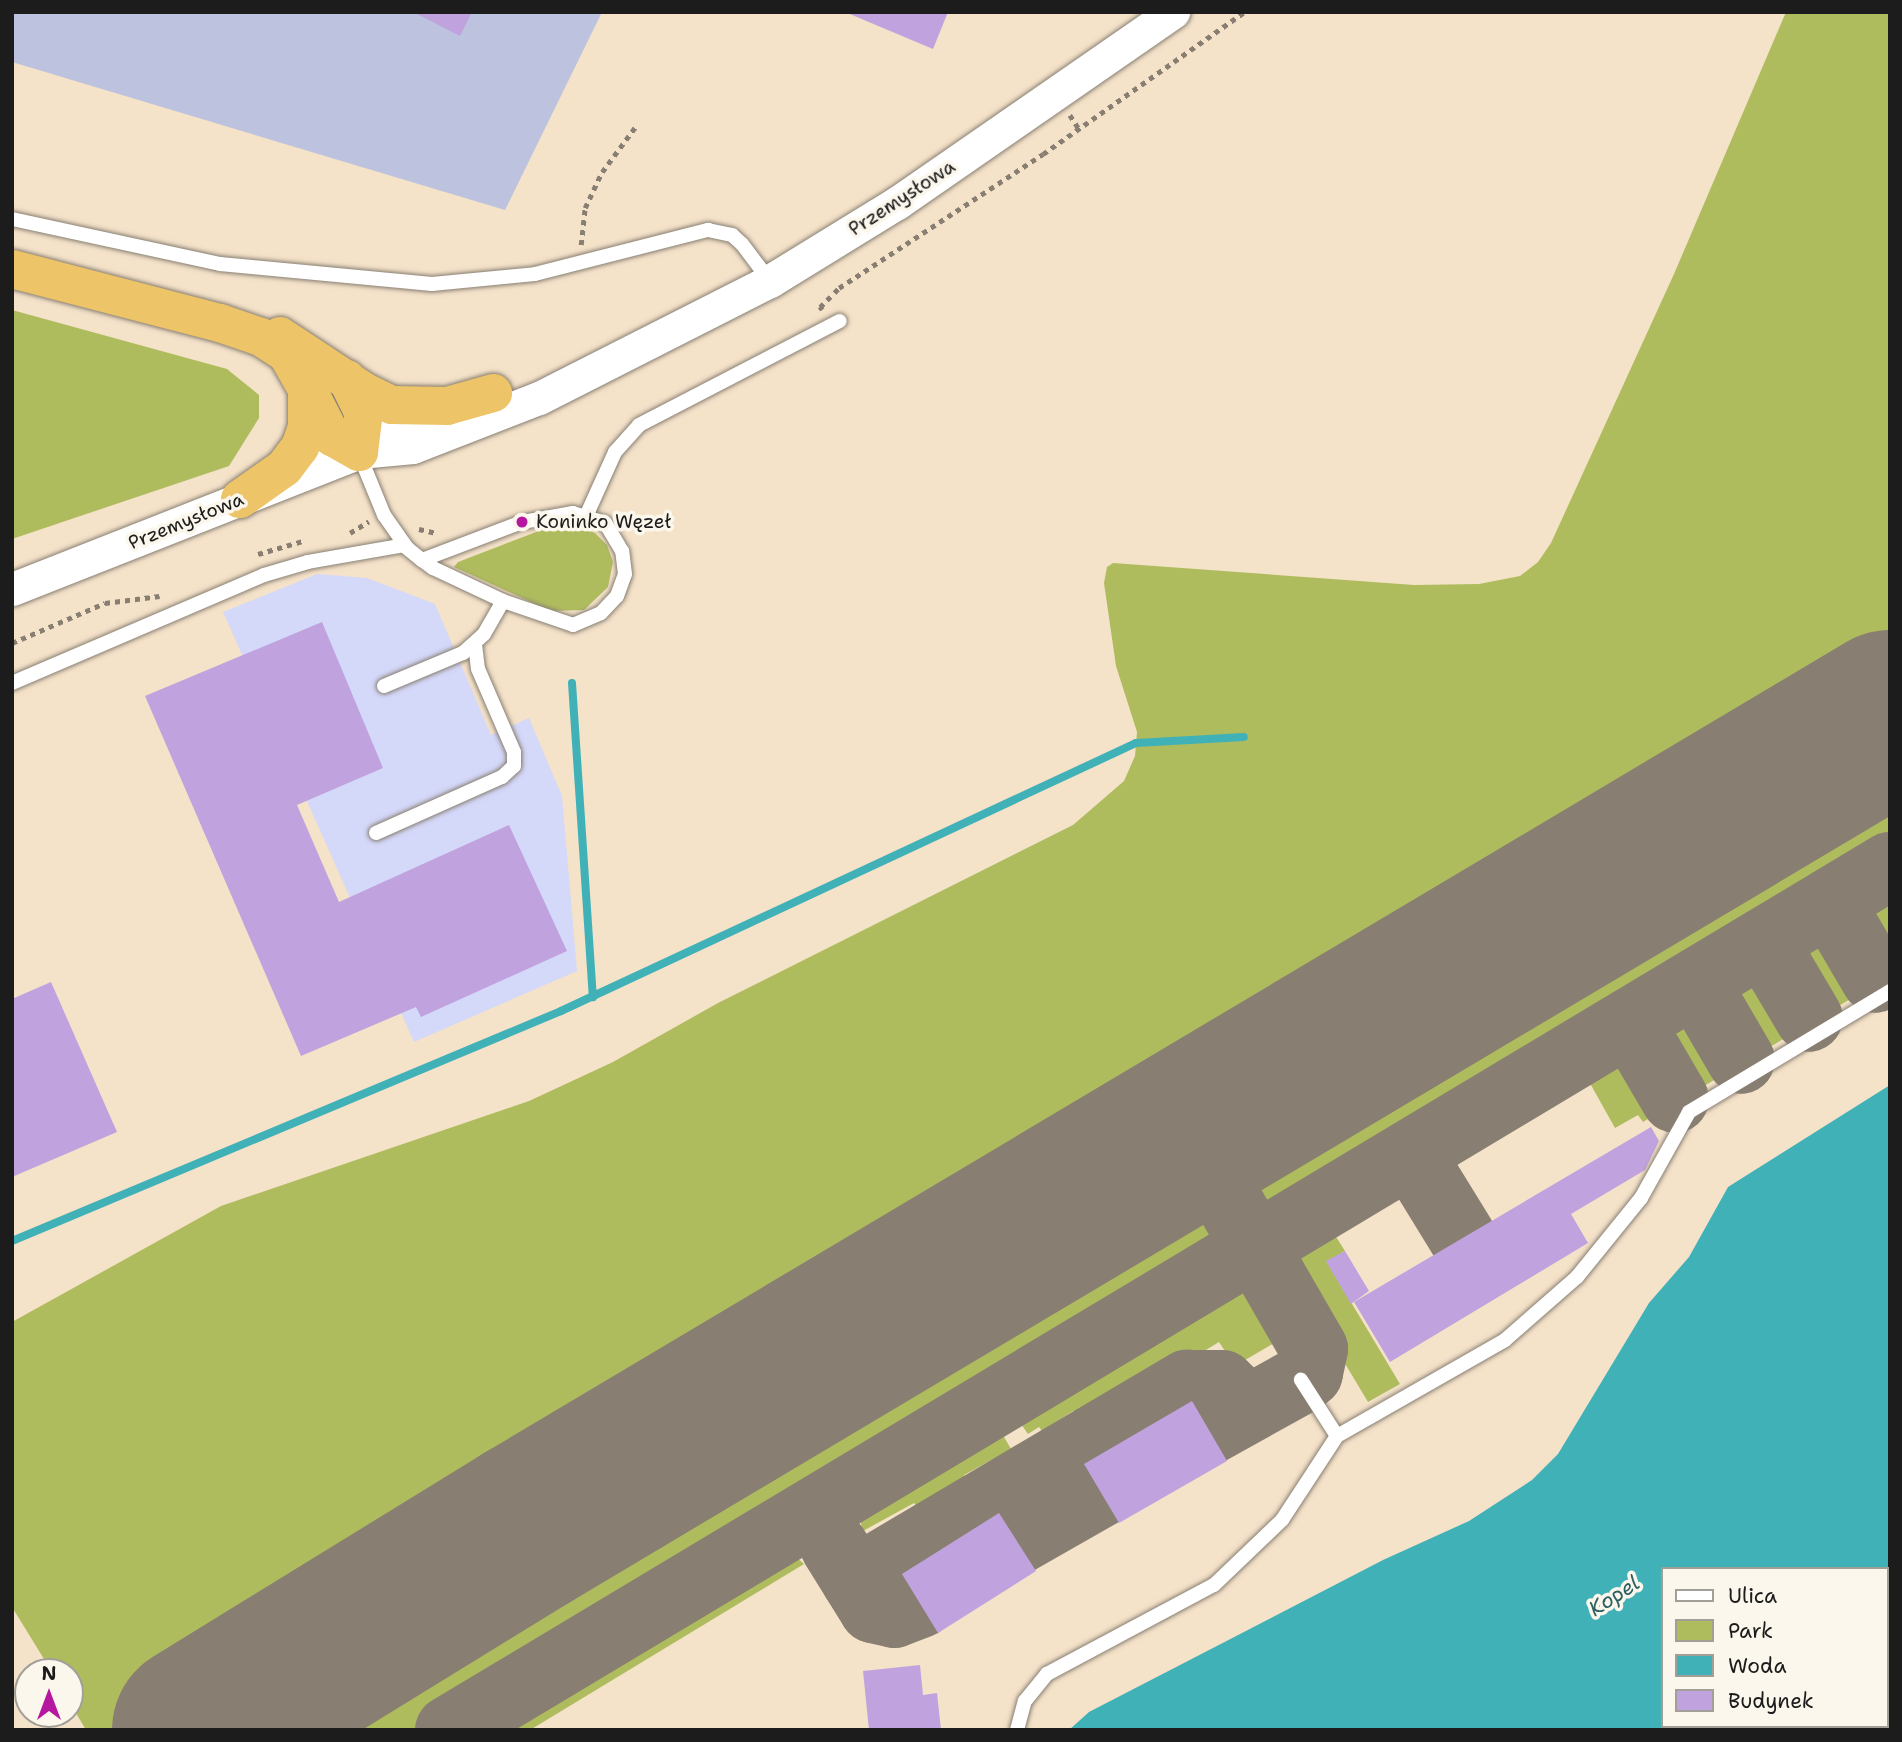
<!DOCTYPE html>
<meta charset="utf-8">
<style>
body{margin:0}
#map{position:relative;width:1902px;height:1742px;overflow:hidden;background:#f4e2c9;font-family:"Shantell Sans",sans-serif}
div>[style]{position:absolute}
.built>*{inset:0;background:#d4d8f9}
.industrial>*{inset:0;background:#bdc3de}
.green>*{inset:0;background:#afbc5e}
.water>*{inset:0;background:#41b1b8}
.stream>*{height:8px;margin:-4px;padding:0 4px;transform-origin:4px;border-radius:4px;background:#41b1b8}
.taxiway>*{height:68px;margin:-34px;padding:0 34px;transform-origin:34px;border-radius:34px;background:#887f72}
.runway>*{height:172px;margin:-86px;padding:0 86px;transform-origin:86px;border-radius:86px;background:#887f72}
.building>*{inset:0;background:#c0a3de}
.path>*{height:4.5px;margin-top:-2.25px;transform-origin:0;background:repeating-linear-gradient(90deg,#887f72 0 5px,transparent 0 10px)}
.roads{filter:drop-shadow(0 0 2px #887f72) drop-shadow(0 0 2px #887f72)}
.service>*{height:14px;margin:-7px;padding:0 7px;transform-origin:7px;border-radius:7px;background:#fff}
.tertiary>*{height:33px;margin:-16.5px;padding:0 16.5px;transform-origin:16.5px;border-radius:16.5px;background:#fff}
.motorway>*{height:38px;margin:-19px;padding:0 19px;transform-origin:19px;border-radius:19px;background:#eec469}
.dots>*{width:19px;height:19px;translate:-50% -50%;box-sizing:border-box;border:4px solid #fbf7ec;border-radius:50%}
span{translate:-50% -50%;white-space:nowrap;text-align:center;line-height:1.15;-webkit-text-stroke:7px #fbf7ec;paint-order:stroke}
.street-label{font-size:19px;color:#1c1c1c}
.poi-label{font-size:19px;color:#1c1c1c}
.left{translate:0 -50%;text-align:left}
.water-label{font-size:21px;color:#2d5f62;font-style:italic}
.frame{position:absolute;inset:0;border:14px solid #1c1c1c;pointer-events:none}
.legend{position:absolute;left:1661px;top:1567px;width:228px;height:161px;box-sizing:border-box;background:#fbf7ec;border:2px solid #a29f99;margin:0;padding:9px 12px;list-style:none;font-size:21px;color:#1c1c1c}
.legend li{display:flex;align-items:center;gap:14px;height:35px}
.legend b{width:35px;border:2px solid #a29f99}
.north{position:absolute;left:14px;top:1658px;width:70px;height:70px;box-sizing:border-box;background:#fbf7ec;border:2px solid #a29f99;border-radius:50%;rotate:0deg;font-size:19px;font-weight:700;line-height:28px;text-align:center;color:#1c1c1c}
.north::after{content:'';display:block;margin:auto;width:24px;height:32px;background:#b5179e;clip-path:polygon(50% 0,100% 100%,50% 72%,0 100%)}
</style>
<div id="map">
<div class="built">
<div style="clip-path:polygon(317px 574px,367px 578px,435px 604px,491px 735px,529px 718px,562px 796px,577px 971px,414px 1042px,223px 612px)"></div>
</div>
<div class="industrial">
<div style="clip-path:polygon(12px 12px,602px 12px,505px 210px,12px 62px)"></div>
</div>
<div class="green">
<div style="clip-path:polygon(1786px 12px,1890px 12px,1890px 672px,291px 1628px,115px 1730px,86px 1730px,70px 1703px,70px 1672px,52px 1672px,12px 1607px,12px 1322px,221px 1206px,529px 1101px,613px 1062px,718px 1003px,1073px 825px,1124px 781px,1135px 756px,1137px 732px,1116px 666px,1104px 583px,1107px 567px,1113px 563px,1414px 585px,1479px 584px,1520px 576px,1538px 562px,1551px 543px,1674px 274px)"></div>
<div style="clip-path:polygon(12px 310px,227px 369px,259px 395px,259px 418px,229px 466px,12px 539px)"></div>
<div style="clip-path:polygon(569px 524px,595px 533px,607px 545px,613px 562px,608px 587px,584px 610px,551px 611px,454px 567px,458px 562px,544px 529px)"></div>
<div style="clip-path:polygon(1890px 754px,1890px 848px,1272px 1219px,1255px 1214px,1229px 1170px,1233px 1147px)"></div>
<div style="clip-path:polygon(1887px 885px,1890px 885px,1888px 976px,1852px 914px,1854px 905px)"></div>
<div style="clip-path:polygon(1819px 925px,1831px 927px,1867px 989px,1822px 1016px,1785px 955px,1787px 945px)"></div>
<div style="clip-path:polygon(1753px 965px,1763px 967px,1800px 1029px,1755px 1056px,1718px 995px,1721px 986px)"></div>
<div style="clip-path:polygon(1686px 1005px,1697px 1008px,1733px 1069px,1687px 1096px,1652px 1034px,1654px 1025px)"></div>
<div style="clip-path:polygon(1620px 1045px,1630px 1048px,1666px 1108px,1643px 1122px,1638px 1115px,1615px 1128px,1582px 1069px)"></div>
<div style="clip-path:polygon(1179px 1181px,1203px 1186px,1230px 1232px,1225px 1246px,418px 1730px,261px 1730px)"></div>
<div style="clip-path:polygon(1317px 1228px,1333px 1232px,1345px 1251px,1327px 1262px,1400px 1384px,1368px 1402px,1295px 1280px,1303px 1275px,1292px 1274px,1283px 1261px,1288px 1246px)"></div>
<div style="clip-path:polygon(1242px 1272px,1256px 1277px,1286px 1323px,1281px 1339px,1235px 1366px,1219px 1342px,1083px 1425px,1073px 1411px,1042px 1431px,1039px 1427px,1028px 1434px,1019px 1421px,1022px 1404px)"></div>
<div style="clip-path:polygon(986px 1425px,1000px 1430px,1011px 1449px,964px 1475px,972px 1490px,870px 1550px,866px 1540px,919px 1509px,914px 1503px,863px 1531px,855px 1502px)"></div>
<div style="clip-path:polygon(783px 1545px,804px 1564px,530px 1730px,475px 1730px)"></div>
</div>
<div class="water">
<div style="clip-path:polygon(evenodd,1890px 1085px,1890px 1730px,1069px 1730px,1089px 1712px,1383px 1560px,1469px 1521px,1532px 1480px,1558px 1454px,1649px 1303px,1689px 1257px,1728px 1187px,1890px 1085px,1662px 1569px,1886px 1569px,1886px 1726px,1662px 1726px,1662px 1569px)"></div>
</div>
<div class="stream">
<div style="left:572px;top:683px;width:315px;rotate:86.2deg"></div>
<div style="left:12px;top:1241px;width:595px;rotate:-22.73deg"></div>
<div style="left:561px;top:1011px;width:634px;rotate:-24.99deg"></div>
<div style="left:1136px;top:743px;width:108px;rotate:-3.2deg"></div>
</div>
<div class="taxiway">
<div style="left:1830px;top:902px;width:89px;rotate:59.7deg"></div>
<div style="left:1764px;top:942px;width:88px;rotate:59.4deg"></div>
<div style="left:1696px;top:983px;width:89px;rotate:59.7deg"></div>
<div style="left:1630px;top:1022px;width:89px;rotate:59.7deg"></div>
<div style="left:1190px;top:1134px;width:248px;rotate:60deg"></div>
<div style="left:1314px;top:1349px;width:25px;rotate:102deg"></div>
<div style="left:1309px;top:1373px;width:11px;rotate:139deg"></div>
<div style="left:1301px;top:1380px;width:105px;rotate:151deg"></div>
<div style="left:1411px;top:1154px;width:97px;rotate:58.4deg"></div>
<div style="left:1017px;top:1541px;width:97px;rotate:-29.7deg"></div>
<div style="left:834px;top:1546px;width:74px;rotate:58.2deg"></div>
<div style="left:873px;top:1609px;width:22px;rotate:13deg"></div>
<div style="left:894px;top:1614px;width:28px;rotate:-21deg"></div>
<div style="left:855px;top:1580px;width:386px;rotate:-30.6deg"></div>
<div style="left:1187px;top:1384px;width:35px"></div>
<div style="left:1222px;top:1384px;width:36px;rotate:44deg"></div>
<div style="left:449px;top:1730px;width:1680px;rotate:-30.95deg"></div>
</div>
<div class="runway">
<div style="left:198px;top:1730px;width:387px;rotate:-31.6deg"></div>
<div style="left:528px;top:1527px;width:1585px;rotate:-30.77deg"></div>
</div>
<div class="building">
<div style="clip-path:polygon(413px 12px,472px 12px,460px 36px)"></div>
<div style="clip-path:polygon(845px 12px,948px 12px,933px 49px)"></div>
<div style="clip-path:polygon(322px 622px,383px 768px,297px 805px,339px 902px,509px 825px,567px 951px,421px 1017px,416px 1007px,301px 1056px,145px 696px)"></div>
<div style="clip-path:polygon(51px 982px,117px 1132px,12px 1177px,12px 999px)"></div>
<div style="clip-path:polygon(1651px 1127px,1659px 1141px,1645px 1170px,1571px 1214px,1588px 1243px,1390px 1362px,1354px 1302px)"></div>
<div style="clip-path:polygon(1345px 1251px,1369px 1291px,1351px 1304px,1326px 1261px)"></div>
<div style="clip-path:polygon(1192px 1401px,1227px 1461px,1119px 1523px,1084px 1464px)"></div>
<div style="clip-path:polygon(999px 1513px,1036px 1571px,938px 1633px,902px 1574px)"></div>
<div style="clip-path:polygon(920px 1665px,923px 1695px,937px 1693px,941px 1730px,869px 1730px,863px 1671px)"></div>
</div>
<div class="path">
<div style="left:1070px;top:115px;width:17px;rotate:57deg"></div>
<div style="left:581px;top:245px;width:37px;rotate:-84deg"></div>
<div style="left:585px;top:208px;width:40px;rotate:-65deg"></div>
<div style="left:602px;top:172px;width:57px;rotate:-53.5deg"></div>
<div style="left:822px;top:310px;width:4px;rotate:-124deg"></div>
<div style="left:820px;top:307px;width:27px;rotate:-45deg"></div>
<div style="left:839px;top:288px;width:244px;rotate:-33.3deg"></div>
<div style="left:1043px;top:154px;width:246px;rotate:-35.2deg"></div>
<div style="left:419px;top:529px;width:18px;rotate:13deg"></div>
<div style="left:350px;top:533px;width:22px;rotate:-32deg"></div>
<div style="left:258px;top:554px;width:47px;rotate:-16.1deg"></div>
<div style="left:12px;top:643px;width:101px;rotate:-23.3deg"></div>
<div style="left:105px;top:603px;width:55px;rotate:-7.3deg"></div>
</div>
<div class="roads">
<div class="service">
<div style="left:12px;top:219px;width:213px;rotate:12.2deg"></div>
<div style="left:220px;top:264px;width:213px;rotate:5.4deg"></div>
<div style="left:432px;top:284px;width:103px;rotate:-5.5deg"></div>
<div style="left:535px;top:274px;width:179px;rotate:-14.3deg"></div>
<div style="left:708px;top:230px;width:25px;rotate:12deg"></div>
<div style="left:732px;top:235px;width:13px;rotate:42deg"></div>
<div style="left:742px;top:244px;width:46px;rotate:52.9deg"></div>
<div style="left:359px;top:454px;width:66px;rotate:67.7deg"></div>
<div style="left:384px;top:515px;width:40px;rotate:55.1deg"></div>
<div style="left:407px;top:548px;width:19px;rotate:39deg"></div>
<div style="left:422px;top:560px;width:14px;rotate:36deg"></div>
<div style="left:433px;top:568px;width:77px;rotate:25.2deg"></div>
<div style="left:503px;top:601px;width:74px;rotate:18.9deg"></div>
<div style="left:573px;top:625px;width:30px;rotate:-23deg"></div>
<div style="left:601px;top:613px;width:23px;rotate:-47deg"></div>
<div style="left:617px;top:596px;width:23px;rotate:-70deg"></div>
<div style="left:625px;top:574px;width:23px;rotate:-97deg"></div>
<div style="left:622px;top:551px;width:33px;rotate:-121deg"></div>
<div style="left:605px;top:523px;width:34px;rotate:-163deg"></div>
<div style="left:573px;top:513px;width:52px;rotate:170deg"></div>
<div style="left:522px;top:522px;width:107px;rotate:159.2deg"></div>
<div style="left:587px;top:514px;width:68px;rotate:-65.7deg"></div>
<div style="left:615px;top:452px;width:36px;rotate:-48deg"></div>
<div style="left:639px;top:425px;width:226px;rotate:-27.4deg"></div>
<div style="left:12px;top:683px;width:274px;rotate:-23.2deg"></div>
<div style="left:264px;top:575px;width:46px;rotate:-16.5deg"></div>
<div style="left:308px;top:562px;width:98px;rotate:-9.9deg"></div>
<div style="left:384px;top:686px;width:86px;rotate:-22.7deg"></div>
<div style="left:463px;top:653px;width:28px;rotate:-42deg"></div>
<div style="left:484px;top:634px;width:38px;rotate:-60deg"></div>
<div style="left:376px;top:833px;width:138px;rotate:-24deg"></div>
<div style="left:502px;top:777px;width:16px;rotate:-43deg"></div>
<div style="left:514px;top:766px;width:14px;rotate:-90deg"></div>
<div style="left:514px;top:752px;width:90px;rotate:-113.4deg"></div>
<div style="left:478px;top:669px;width:24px;rotate:-97deg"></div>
<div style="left:1337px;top:1436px;width:193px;rotate:-29.7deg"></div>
<div style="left:1505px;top:1340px;width:96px;rotate:-41.2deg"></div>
<div style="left:1577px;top:1277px;width:102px;rotate:-51deg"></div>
<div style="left:1641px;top:1198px;width:98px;rotate:-60.8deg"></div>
<div style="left:1689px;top:1112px;width:235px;rotate:-31deg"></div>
<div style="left:1017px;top:1730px;width:30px;rotate:-75deg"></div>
<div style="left:1025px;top:1701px;width:35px;rotate:-51deg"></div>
<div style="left:1047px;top:1674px;width:189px;rotate:-28.1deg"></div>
<div style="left:1214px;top:1585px;width:94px;rotate:-43.7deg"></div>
<div style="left:1282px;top:1520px;width:100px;rotate:-56.8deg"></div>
<div style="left:1337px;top:1436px;width:67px;rotate:-122.7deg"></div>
</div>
<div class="tertiary">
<div style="left:359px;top:452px;width:54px;rotate:-5.3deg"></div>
<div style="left:413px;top:447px;width:135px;rotate:-21.3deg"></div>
<div style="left:539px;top:398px;width:259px;rotate:-26.9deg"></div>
<div style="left:770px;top:281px;width:149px;rotate:-31.6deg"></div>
<div style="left:897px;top:203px;width:336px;rotate:-34.7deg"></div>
<div style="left:12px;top:589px;width:373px;rotate:-21.5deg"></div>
<div style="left:359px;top:452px;width:38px;rotate:-37deg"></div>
<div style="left:389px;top:429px;width:56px;rotate:-19.7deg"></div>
</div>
<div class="motorway">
<div style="left:12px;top:269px;width:215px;rotate:14.6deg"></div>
<div style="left:220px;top:323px;width:43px;rotate:18.9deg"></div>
<div style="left:261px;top:337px;width:31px;rotate:33deg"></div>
<div style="left:287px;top:354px;width:40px;rotate:60.3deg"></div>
<div style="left:307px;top:389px;width:38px;rotate:90deg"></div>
<div style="left:307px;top:427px;width:21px;rotate:109deg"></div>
<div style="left:300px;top:447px;width:26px;rotate:127deg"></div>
<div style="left:284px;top:468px;width:54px;rotate:144.8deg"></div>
<div style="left:280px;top:336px;width:100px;rotate:33.5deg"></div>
<div style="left:363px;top:391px;width:32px;rotate:26deg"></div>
<div style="left:392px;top:405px;width:55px;rotate:1deg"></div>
<div style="left:447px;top:406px;width:48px;rotate:-15.8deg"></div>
<div style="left:308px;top:390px;width:53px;rotate:62.9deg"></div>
<div style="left:332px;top:437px;width:31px;rotate:29deg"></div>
<div style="left:359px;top:452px;width:38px;rotate:-83deg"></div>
<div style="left:364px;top:414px;width:39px;rotate:-116deg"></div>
</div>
</div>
<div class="dots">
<div style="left:522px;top:522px;background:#b5179e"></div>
</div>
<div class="street-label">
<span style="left:902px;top:198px;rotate:-33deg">Przemysłowa</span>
<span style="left:186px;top:521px;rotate:-22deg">Przemysłowa</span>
</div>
<div class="poi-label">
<span class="left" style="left:536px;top:522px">Koninko Węzeł</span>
</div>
<div class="water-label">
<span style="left:1614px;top:1596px;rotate:-33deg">Kopel</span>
</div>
<div class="frame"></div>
<ul class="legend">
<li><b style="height:9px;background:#fff"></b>Ulica</li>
<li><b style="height:19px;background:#afbc5e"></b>Park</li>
<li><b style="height:19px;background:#41b1b8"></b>Woda</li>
<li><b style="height:19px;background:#c0a3de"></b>Budynek</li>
</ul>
<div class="north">N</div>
</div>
